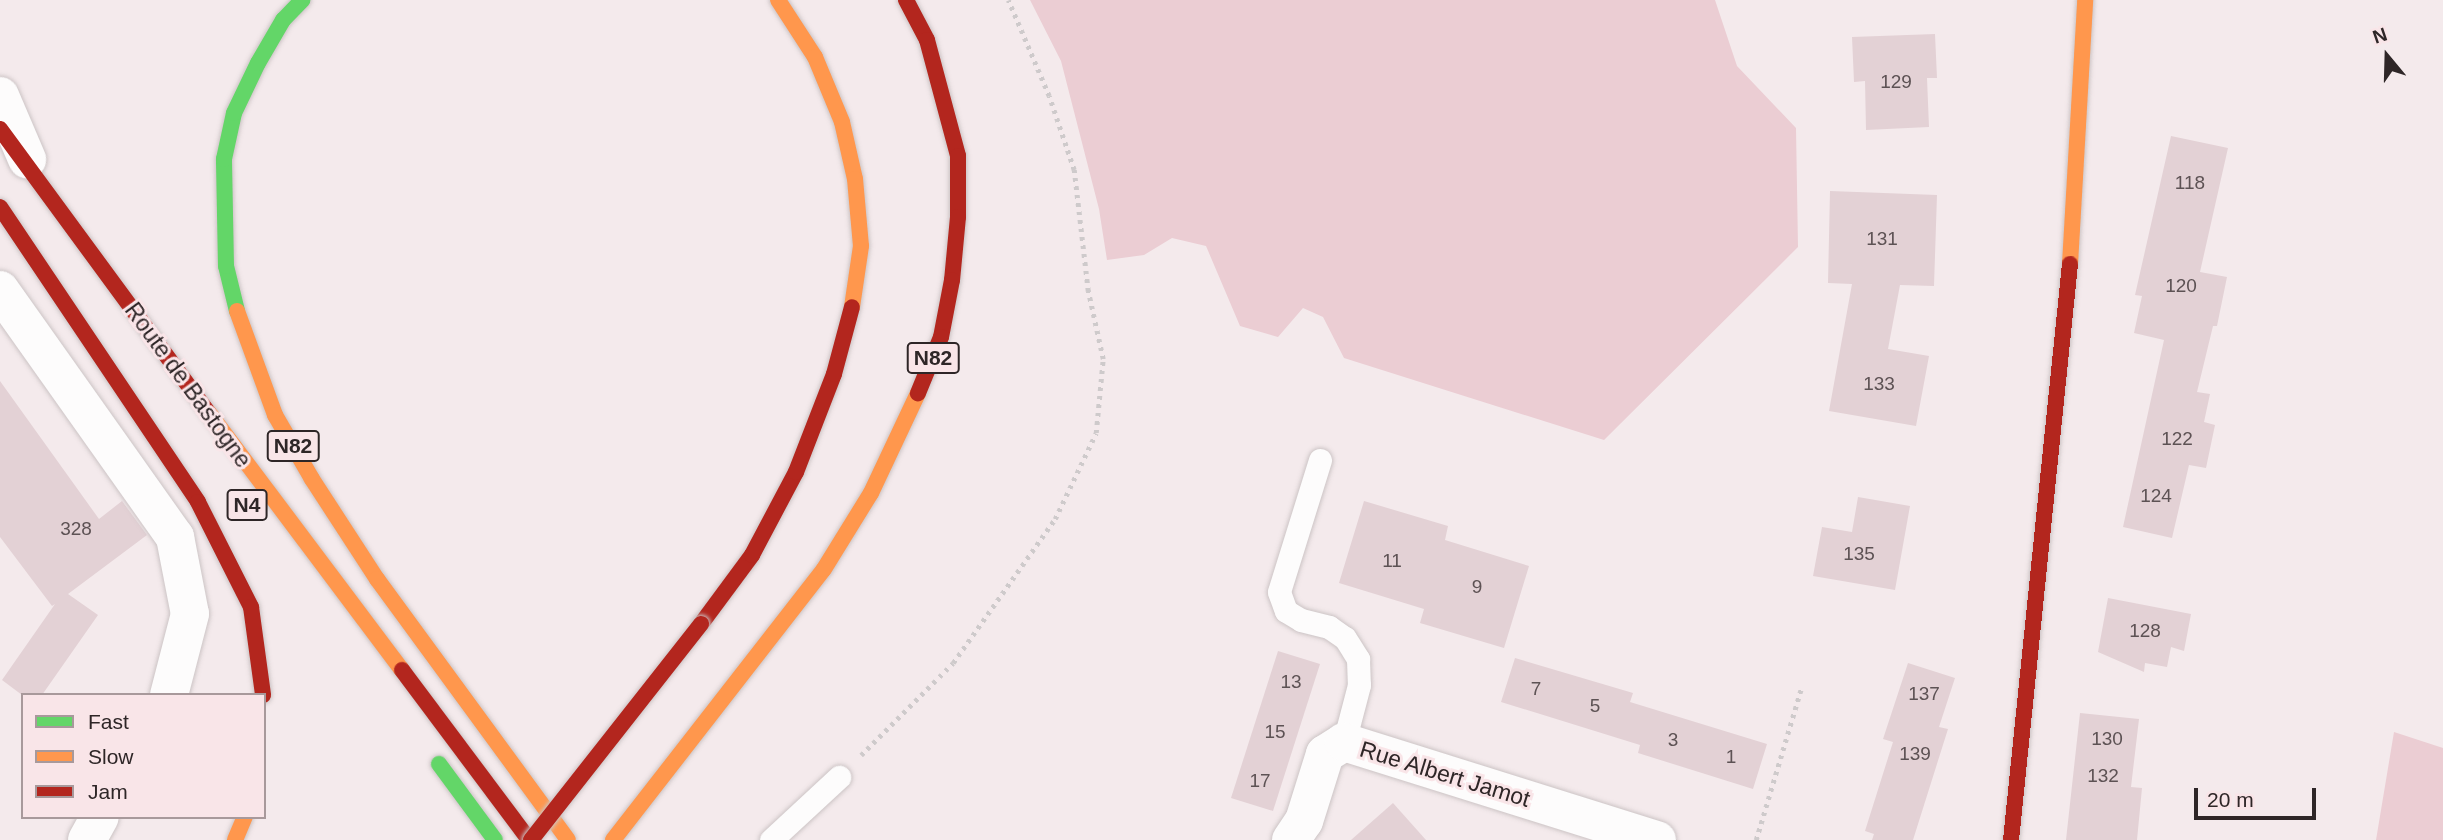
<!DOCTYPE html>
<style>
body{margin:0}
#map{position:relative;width:2443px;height:840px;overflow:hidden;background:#f4eaec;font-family:Helvetica,sans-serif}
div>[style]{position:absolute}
.green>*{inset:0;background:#ebcdd3}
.building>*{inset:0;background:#e3d1d5}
.path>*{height:4.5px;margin-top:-2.25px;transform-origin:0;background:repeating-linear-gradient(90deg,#cecacb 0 3.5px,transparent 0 8.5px)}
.roads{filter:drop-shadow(0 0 2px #ccc4c5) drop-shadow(0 0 2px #ccc4c5)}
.lane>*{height:23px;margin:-11.5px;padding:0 11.5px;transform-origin:11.5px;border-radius:11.5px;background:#fdfcfc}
.street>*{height:38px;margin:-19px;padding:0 19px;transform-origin:19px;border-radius:19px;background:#fdfcfc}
.fast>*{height:16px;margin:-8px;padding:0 8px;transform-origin:8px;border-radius:8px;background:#63d668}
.slow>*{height:16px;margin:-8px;padding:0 8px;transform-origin:8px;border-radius:8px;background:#ff974d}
.jam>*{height:16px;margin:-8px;padding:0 8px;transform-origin:8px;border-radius:8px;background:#b3261e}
.bridges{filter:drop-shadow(0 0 2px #ccc4c5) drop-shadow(0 0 2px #ccc4c5)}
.jam-bridge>*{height:16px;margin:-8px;padding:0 8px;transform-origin:8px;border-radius:8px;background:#b3261e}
span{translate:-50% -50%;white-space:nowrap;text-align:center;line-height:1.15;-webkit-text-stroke:6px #f9e5e8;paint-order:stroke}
.number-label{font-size:19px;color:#5d5254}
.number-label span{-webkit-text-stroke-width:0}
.shield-label span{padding:2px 5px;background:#f9e5e8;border:2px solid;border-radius:5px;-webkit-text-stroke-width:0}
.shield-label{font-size:21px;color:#2e2627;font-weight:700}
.street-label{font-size:23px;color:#2e2627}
.legend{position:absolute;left:21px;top:693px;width:245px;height:126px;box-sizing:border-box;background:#f9e5e8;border:2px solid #a8999b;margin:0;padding:9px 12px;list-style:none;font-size:21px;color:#2e2627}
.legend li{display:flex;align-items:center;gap:14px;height:35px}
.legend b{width:35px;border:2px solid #a8999b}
.north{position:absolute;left:2352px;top:21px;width:70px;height:70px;-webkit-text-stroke:5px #f9e5e8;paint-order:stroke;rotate:341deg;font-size:19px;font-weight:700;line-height:28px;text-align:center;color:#2e2627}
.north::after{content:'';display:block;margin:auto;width:24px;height:32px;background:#2e2627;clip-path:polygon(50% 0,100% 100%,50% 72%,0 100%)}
.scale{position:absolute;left:2194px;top:788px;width:122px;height:32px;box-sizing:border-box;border:4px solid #2e2627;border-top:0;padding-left:9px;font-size:21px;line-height:24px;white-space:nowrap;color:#2e2627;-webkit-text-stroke:5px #f9e5e8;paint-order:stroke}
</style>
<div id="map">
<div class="green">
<div style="clip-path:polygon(1030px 0,1715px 0,1737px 66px,1796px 128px,1798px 247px,1604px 440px,1344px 358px,1323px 317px,1303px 308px,1278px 337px,1240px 326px,1206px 246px,1172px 238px,1144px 255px,1107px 260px,1099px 209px,1061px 61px)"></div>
<div style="clip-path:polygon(2394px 732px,2443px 748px,2443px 840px,2376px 840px)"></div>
</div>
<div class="building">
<div style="clip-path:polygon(1935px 34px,1937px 78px,1927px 78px,1929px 127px,1866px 130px,1865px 81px,1854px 82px,1852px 37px)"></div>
<div style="clip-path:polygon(2171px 136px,2228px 148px,2200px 272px,2227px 277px,2217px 326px,2213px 326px,2197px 392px,2210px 394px,2204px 422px,2215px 425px,2206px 468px,2189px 465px,2172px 538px,2123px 527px,2164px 340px,2134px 333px,2142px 296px,2135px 295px)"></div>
<div style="clip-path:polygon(1830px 191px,1937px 195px,1934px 286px,1900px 285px,1888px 349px,1929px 356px,1916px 426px,1829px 411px,1852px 284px,1828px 283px)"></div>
<div style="clip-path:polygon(0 381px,99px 519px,122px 501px,147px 535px,68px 594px,98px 615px,42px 695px,22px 695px,2px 680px,55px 604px,52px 606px,0 537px)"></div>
<div style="clip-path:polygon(1858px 497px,1910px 506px,1895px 590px,1813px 576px,1822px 527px,1852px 532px)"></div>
<div style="clip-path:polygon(1364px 501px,1448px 526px,1445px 540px,1529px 566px,1504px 648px,1420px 623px,1424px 609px,1339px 583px)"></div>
<div style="clip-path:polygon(2108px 598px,2191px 614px,2184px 651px,2171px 647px,2167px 667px,2145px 663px,2144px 672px,2098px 652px)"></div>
<div style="clip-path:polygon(1278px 651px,1320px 664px,1273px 811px,1231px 798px)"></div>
<div style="clip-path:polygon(1515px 658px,1633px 693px,1630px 702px,1767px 744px,1753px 789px,1638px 753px,1640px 745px,1501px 702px)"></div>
<div style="clip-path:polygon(1908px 663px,1955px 678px,1939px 727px,1948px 729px,1913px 840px,1872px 840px,1874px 834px,1865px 831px,1893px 742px,1883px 739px)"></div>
<div style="clip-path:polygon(2080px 713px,2139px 719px,2131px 787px,2142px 788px,2137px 840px,2066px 840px)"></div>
<div style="clip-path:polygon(1393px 803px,1426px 840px,1351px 840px)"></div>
</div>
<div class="path">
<div style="left:861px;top:755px;width:130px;rotate:-45deg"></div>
<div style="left:953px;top:663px;width:176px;rotate:-54.7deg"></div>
<div style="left:1055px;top:519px;width:95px;rotate:-64.5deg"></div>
<div style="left:1096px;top:433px;width:74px;rotate:-84.6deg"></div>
<div style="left:1103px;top:359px;width:70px;rotate:-102.4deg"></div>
<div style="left:1088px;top:291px;width:122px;rotate:-96.6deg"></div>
<div style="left:1074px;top:170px;width:78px;rotate:-108.7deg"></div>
<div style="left:1049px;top:96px;width:104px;rotate:-113.1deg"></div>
<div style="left:1756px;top:840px;width:161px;rotate:-73.4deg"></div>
</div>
<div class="roads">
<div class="lane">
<div style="left:1320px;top:460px;width:138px;rotate:107.3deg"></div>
<div style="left:1279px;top:592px;width:20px;rotate:70deg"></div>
<div style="left:1286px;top:611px;width:17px;rotate:31deg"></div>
<div style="left:1301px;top:620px;width:29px;rotate:14deg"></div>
<div style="left:1329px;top:627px;width:19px;rotate:35deg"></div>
<div style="left:1345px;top:638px;width:25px;rotate:58deg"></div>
<div style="left:1358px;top:659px;width:26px;rotate:88deg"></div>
<div style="left:1359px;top:685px;width:59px;rotate:104.7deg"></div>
<div style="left:771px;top:840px;width:93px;rotate:-42.8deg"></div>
</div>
<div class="street">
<div style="left:0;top:96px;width:69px;rotate:66.8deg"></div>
<div style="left:0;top:290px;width:303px;rotate:54.7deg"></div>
<div style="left:175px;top:537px;width:78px;rotate:79deg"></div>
<div style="left:190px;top:614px;width:84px;rotate:104.5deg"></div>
<div style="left:87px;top:840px;width:26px;rotate:-61deg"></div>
<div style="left:1291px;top:840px;width:23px;rotate:-56deg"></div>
<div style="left:1304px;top:821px;width:70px;rotate:-72.6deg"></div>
<div style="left:1325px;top:754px;width:22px;rotate:-32deg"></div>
<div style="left:1344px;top:742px;width:328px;rotate:17.4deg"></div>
</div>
<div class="fast">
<div style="left:237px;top:311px;width:46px;rotate:-103.7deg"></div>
<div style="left:226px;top:266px;width:107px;rotate:-91.1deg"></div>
<div style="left:224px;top:159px;width:47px;rotate:-77.7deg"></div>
<div style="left:234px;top:113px;width:55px;rotate:-64.4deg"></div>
<div style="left:258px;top:63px;width:50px;rotate:-59.8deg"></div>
<div style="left:283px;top:20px;width:28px;rotate:-46deg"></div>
<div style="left:439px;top:764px;width:94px;rotate:53.6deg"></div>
</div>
<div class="slow">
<div style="left:778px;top:0;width:68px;rotate:57deg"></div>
<div style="left:815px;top:57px;width:70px;rotate:67.4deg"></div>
<div style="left:842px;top:122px;width:58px;rotate:77.2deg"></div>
<div style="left:855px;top:179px;width:67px;rotate:84.9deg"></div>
<div style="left:861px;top:246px;width:62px;rotate:98.4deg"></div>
<div style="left:2070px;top:264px;width:264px;rotate:-86.7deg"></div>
<div style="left:237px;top:311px;width:111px;rotate:69.9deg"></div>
<div style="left:275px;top:415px;width:74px;rotate:60deg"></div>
<div style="left:312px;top:479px;width:119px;rotate:57deg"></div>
<div style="left:377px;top:579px;width:323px;rotate:53.8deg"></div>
<div style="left:209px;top:413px;width:321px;rotate:53.1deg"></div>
<div style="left:235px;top:840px;width:25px;rotate:-67deg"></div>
<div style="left:613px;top:840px;width:343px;rotate:-52.1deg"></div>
<div style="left:824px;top:569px;width:89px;rotate:-58.3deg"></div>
<div style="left:871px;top:493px;width:110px;rotate:-64.8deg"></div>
</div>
<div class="jam">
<div style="left:906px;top:0;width:45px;rotate:62.3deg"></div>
<div style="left:927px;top:40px;width:120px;rotate:75deg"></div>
<div style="left:958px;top:156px;width:61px;rotate:90deg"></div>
<div style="left:958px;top:217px;width:63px;rotate:95.4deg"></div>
<div style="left:952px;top:280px;width:58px;rotate:100.9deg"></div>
<div style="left:941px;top:337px;width:61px;rotate:112.3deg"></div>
<div style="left:0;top:129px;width:353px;rotate:53.7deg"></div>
<div style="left:0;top:207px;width:355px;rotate:56.1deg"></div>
<div style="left:198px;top:502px;width:118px;rotate:63.2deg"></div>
<div style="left:251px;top:607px;width:89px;rotate:82.2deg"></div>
<div style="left:701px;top:624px;width:86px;rotate:-53.5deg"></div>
<div style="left:752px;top:555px;width:94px;rotate:-62.1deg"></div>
<div style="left:796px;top:472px;width:105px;rotate:-68.8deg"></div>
<div style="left:834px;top:374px;width:69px;rotate:-75deg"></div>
<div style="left:402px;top:670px;width:212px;rotate:53.2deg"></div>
<div style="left:2011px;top:840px;width:579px;rotate:-84.15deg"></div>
</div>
</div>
<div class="bridges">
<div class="jam-bridge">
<div style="left:531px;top:840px;width:275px;rotate:-51.8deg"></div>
</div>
</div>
<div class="number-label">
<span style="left:1896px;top:82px">129</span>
<span style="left:2190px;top:183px">118</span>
<span style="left:1882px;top:239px">131</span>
<span style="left:2181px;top:286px">120</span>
<span style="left:1879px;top:384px">133</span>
<span style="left:2177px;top:439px">122</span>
<span style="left:2156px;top:496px">124</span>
<span style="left:76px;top:529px">328</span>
<span style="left:1859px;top:554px">135</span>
<span style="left:1392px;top:561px">11</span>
<span style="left:1477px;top:587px">9</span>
<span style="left:2145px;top:631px">128</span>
<span style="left:1291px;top:682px">13</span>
<span style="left:1536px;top:689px">7</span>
<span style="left:1924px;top:694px">137</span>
<span style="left:1595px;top:706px">5</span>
<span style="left:1275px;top:732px">15</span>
<span style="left:2107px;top:739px">130</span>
<span style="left:1673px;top:740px">3</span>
<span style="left:1915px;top:754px">139</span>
<span style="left:1731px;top:757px">1</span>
<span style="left:2103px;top:776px">132</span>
<span style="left:1260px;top:781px">17</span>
</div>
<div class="shield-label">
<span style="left:933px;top:358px">N82</span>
<span style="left:293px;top:446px">N82</span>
<span style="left:247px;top:505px">N4</span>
</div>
<div class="street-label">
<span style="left:188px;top:385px;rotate:54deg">Route de Bastogne</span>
<span style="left:1445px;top:774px;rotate:17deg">Rue Albert Jamot</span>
</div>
<ul class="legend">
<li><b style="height:9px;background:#63d668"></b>Fast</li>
<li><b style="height:9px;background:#ff974d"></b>Slow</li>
<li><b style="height:9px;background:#b3261e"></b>Jam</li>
</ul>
<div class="north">N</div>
<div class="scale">20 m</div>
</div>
